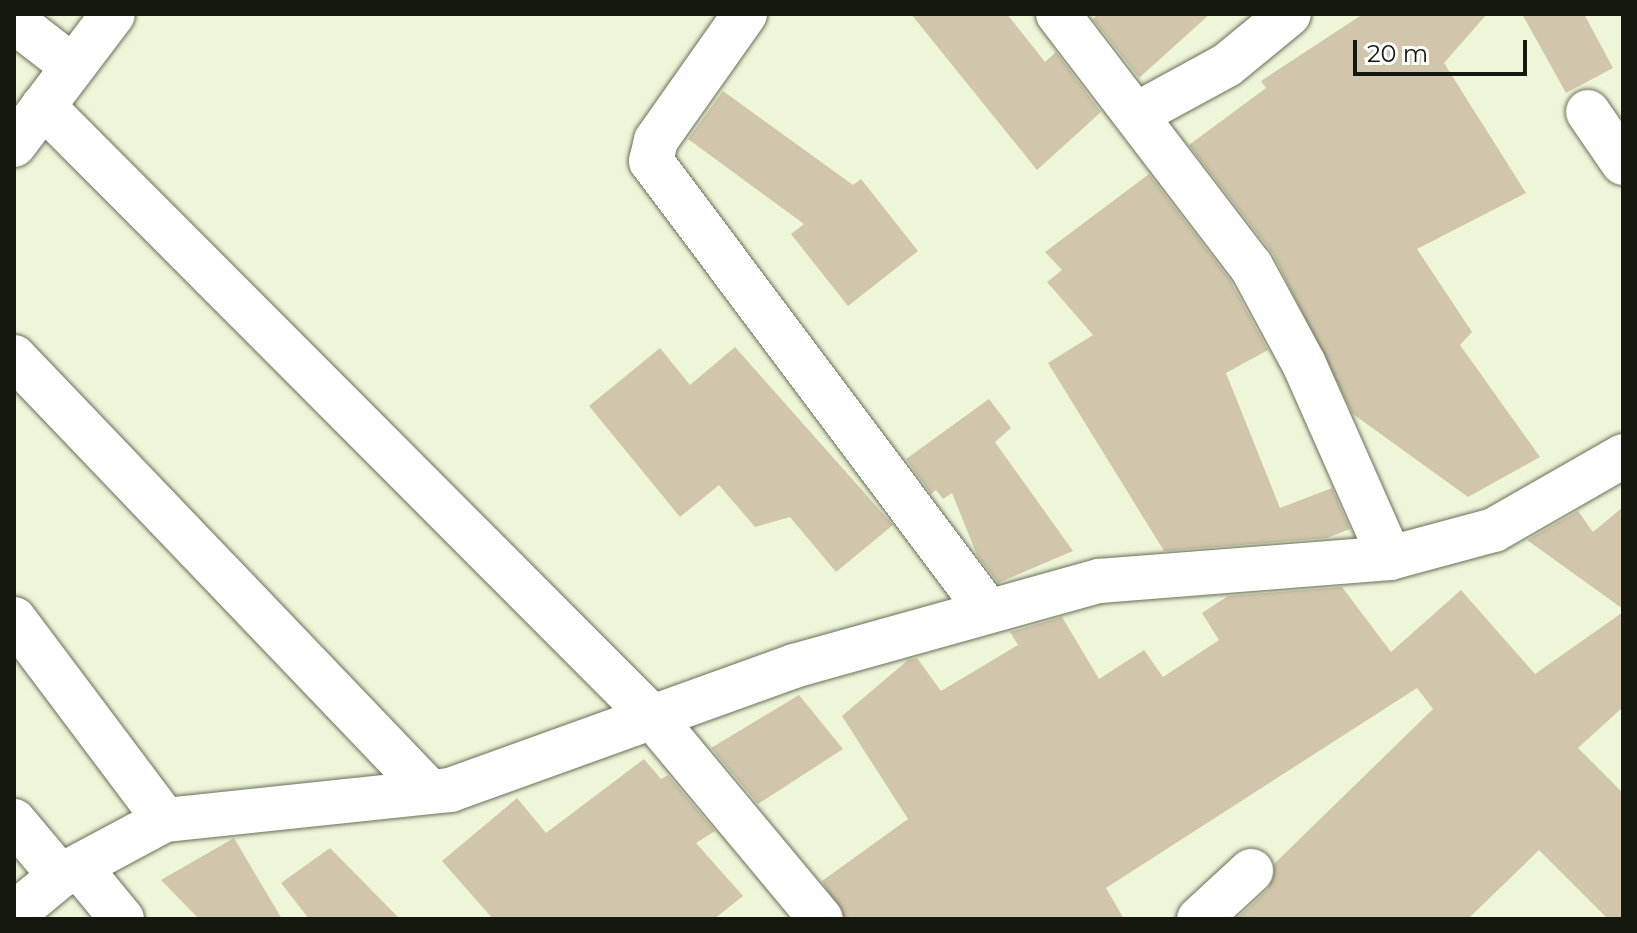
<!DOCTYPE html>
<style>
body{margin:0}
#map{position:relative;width:1637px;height:933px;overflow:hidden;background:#eef6da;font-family:Montserrat,sans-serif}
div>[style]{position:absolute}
.building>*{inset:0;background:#d1c6ab}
.roads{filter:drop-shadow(0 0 2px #686f56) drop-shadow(0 0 2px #686f56)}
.minor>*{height:44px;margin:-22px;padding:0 22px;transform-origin:22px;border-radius:22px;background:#fff}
span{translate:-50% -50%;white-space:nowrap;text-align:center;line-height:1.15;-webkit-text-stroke:6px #fff;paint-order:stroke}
.frame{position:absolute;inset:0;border:16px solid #15180e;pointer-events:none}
.scale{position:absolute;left:1353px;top:40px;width:174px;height:36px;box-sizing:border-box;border:4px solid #15180e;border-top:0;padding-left:10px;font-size:24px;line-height:28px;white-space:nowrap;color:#15180e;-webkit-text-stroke:6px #fff;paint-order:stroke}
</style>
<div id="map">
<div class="building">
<div style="clip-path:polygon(911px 14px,1007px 14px,1045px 62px,1056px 52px,1101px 112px,1037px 170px)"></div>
<div style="clip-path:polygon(1098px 14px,1210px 14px,1139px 78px,1093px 19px)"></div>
<div style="clip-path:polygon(1363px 14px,1487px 14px,1444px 63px,1526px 193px,1417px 249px,1472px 332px,1460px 345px,1540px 457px,1468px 497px,1353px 414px,1273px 254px,1189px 145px,1266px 88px,1261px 81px)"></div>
<div style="clip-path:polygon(1522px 14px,1584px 14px,1613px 68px,1566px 93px)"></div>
<div style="clip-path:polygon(723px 91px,853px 185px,861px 179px,918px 251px,848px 306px,791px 234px,804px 224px,688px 139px)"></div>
<div style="clip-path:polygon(1149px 174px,1230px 280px,1268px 350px,1226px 373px,1280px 508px,1332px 488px,1350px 529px,1327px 538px,1164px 551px,1048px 363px,1093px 335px,1047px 282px,1062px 270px,1045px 252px)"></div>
<div style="clip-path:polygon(735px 347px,893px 525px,836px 572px,790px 517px,755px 527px,719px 485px,680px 517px,589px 406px,660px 348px,690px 385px)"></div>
<div style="clip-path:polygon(989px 399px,1011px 428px,995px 442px,1073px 551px,998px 583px,977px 555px,952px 493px,943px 499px,936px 490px,931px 494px,906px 459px)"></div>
<div style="clip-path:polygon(1623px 507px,1623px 609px,1527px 540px,1578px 511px,1593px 532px)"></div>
<div style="clip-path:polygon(1342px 587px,1391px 652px,1461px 590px,1535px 674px,1623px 612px,1623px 707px,1578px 748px,1623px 793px,1623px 919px,1608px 919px,1539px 850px,1468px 919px,1236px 919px,1268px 889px,1274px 864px,1433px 709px,1417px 688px,1106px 888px,1124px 919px,845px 919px,822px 881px,908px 819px,842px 716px,908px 660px,917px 658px,941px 691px,1018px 645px,1010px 632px,1062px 617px,1099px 679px,1144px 650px,1163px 677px,1219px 640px,1202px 613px,1228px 596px)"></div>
<div style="clip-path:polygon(799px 695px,843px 749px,758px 804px,711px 748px)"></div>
<div style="clip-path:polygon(644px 759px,661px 779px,668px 775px,715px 831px,696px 843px,743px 896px,714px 919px,493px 919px,442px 861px,517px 798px,546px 833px)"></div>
<div style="clip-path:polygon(234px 838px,282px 919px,199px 919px,161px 880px)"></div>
<div style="clip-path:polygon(330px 848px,400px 919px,309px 919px,281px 883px)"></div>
</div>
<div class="roads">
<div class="minor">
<div style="left:745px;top:14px;width:154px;rotate:125.2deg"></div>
<div style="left:656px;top:140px;width:22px;rotate:103deg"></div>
<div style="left:651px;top:161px;width:557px;rotate:53.17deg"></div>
<div style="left:1058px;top:14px;width:317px;rotate:52.6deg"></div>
<div style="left:1251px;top:266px;width:111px;rotate:61.6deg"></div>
<div style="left:1304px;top:364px;width:212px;rotate:66.1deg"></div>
<div style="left:14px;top:21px;width:73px;rotate:37.8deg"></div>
<div style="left:43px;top:106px;width:867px;rotate:45.09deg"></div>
<div style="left:655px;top:720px;width:259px;rotate:50.2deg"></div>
<div style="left:1588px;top:112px;width:62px;rotate:55.5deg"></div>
<div style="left:1139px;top:113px;width:100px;rotate:-28.6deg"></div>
<div style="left:1227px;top:65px;width:80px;rotate:-39.4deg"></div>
<div style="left:14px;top:145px;width:164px;rotate:-52.9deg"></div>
<div style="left:14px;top:357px;width:600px;rotate:46.28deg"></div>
<div style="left:14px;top:619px;width:251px;rotate:53.1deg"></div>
<div style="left:14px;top:821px;width:72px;rotate:50.1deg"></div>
<div style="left:80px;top:868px;width:66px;rotate:50.5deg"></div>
<div style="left:14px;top:914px;width:60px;rotate:-39.6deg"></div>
<div style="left:60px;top:876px;width:119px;rotate:-28.1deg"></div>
<div style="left:165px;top:820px;width:287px;rotate:-6deg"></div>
<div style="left:450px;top:790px;width:366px;rotate:-19.8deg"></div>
<div style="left:794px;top:666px;width:317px;rotate:-15.6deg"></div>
<div style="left:1099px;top:581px;width:292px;rotate:-4.5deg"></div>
<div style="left:1390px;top:558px;width:108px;rotate:-15.1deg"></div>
<div style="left:1494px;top:530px;width:149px;rotate:-29.8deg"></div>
<div style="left:1199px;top:919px;width:71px;rotate:-42.7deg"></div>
</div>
</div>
<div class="frame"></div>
<div class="scale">20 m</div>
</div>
